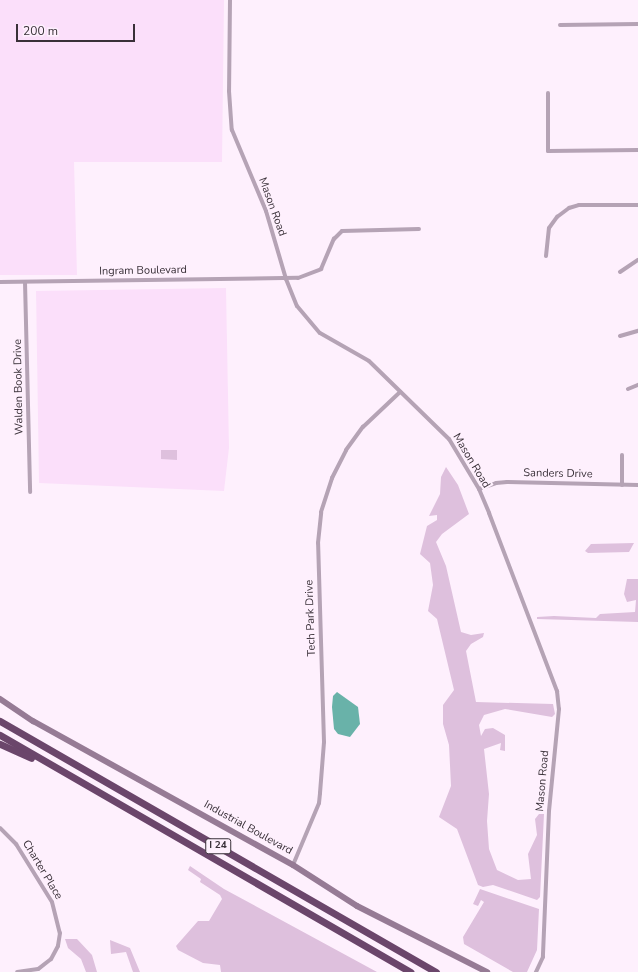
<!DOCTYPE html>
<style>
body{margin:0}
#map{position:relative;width:638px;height:972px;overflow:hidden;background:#fef0fd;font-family:"Nunito Sans",sans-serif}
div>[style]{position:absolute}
.built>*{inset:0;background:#fbdffa}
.green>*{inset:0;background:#dec0dd}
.water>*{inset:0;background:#69b2a9}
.street>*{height:4px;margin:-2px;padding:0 2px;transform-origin:2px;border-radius:2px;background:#b5a3b5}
.secondary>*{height:6px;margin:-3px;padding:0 3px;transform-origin:3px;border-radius:3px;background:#967b95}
.highway>*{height:7px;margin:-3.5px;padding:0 3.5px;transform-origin:3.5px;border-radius:3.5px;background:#6b466b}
span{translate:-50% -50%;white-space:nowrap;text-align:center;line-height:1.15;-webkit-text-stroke:4px #fef0fd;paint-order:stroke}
.shield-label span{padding:1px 3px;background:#fef0fd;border:1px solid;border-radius:3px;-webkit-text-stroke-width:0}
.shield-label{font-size:10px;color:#393038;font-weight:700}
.street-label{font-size:11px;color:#393038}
.scale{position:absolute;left:16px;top:24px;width:119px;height:18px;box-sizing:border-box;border:2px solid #393038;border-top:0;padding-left:5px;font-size:12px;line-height:14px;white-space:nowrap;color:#393038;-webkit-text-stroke:3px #fef0fd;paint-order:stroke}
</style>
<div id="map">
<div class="built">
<div style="clip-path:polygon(0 0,224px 0,222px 162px,74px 162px,77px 275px,0 275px)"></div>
<div style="clip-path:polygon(226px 288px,229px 448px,224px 491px,39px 483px,36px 291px)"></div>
</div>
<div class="green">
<div style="clip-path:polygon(161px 450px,177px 450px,177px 460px,161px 459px)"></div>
<div style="clip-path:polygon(446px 467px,458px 485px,469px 514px,442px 534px,436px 542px,446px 566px,461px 632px,471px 635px,484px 633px,483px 637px,471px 644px,466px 651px,476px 702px,553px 704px,555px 714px,552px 717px,505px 709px,484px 715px,479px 725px,481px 736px,485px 729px,493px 728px,505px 735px,505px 751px,500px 750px,501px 743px,484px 749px,489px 794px,487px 821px,489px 849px,497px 870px,518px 880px,531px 879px,528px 854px,537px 835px,535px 819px,539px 814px,544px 814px,540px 897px,537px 900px,493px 885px,483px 887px,478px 885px,457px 829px,439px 817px,451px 786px,449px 745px,443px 724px,443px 705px,454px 690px,437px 619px,428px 611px,433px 585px,430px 563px,420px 554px,427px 526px,437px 520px,437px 515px,429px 516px,440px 494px,441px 477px)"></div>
<div style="clip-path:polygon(634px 543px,629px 552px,588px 553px,585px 551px,591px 544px)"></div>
<div style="clip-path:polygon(627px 579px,638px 579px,638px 622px,537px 619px,537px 617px,554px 616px,596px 618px,600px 614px,635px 612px,636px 600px,627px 602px,624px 594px)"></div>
<div style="clip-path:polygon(190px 866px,224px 889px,377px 972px,221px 972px,220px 965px,203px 963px,178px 950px,176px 946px,198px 921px,209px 921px,222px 899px,220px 895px,200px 882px,201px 879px,188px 870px)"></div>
<div style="clip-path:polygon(480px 889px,539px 909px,537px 950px,527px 972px,513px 972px,464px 944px,463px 937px,484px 902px,481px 900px,478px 906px,473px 904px)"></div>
<div style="clip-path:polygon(65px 939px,77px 939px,92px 955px,97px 972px,86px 972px,81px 959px,68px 948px)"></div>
<div style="clip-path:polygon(110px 940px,130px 948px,140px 972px,133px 972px,126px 952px,111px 954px)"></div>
</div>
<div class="water">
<div style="clip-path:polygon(337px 692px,358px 707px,360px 724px,350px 737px,338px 734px,334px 729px,332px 707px,333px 696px)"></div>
</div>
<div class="street">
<div style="left:230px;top:0;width:91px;rotate:90.6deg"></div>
<div style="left:229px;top:91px;width:39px;rotate:86deg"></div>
<div style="left:232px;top:130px;width:88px;rotate:67.2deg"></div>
<div style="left:266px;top:211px;width:71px;rotate:73.6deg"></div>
<div style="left:286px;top:279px;width:29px;rotate:68deg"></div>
<div style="left:297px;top:306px;width:35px;rotate:50deg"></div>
<div style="left:320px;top:333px;width:56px;rotate:29.7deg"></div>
<div style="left:369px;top:361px;width:112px;rotate:44.3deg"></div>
<div style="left:449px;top:439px;width:58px;rotate:59deg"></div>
<div style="left:479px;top:489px;width:26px;rotate:67deg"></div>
<div style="left:489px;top:513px;width:191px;rotate:69.1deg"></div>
<div style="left:557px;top:691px;width:18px;rotate:84deg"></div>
<div style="left:559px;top:709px;width:102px;rotate:95.6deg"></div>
<div style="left:549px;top:811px;width:146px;rotate:92.4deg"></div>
<div style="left:543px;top:957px;width:17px;rotate:115deg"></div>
<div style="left:560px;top:25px;width:78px;rotate:-0.7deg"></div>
<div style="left:548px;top:93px;width:58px;rotate:90deg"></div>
<div style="left:548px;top:151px;width:90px;rotate:-0.6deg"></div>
<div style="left:546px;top:256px;width:28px;rotate:-84deg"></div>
<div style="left:549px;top:228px;width:14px;rotate:-54deg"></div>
<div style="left:557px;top:217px;width:15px;rotate:-37deg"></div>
<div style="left:569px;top:208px;width:10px;rotate:-17deg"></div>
<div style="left:579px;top:205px;width:59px"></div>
<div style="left:620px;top:272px;width:22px;rotate:-34deg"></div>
<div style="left:0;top:282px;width:298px;rotate:-0.8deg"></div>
<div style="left:298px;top:278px;width:25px;rotate:-21deg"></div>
<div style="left:321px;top:269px;width:33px;rotate:-67deg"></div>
<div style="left:334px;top:239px;width:11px;rotate:-45deg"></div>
<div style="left:342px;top:231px;width:77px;rotate:-1.5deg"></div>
<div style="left:25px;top:282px;width:210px;rotate:88.6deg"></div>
<div style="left:620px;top:336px;width:19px;rotate:-16deg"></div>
<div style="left:628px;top:389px;width:11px;rotate:-22deg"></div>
<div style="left:622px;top:485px;width:30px;rotate:-90deg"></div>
<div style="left:479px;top:489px;width:18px;rotate:-19deg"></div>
<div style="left:496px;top:483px;width:11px;rotate:-5deg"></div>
<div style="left:507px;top:482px;width:131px;rotate:1.3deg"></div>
<div style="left:0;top:828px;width:23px;rotate:45deg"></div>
<div style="left:16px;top:844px;width:68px;rotate:58.2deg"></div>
<div style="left:52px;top:902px;width:32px;rotate:76deg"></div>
<div style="left:60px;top:933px;width:13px;rotate:99deg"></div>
<div style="left:58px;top:946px;width:15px;rotate:118deg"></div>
<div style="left:51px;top:959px;width:16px;rotate:142deg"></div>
<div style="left:38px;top:969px;width:21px;rotate:172deg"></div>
<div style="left:293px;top:865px;width:67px;rotate:-67.2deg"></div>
<div style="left:319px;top:803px;width:10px;rotate:-84deg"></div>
<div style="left:320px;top:793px;width:51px;rotate:-85.5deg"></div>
<div style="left:324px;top:742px;width:199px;rotate:-91.7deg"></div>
<div style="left:318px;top:543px;width:31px;rotate:-84deg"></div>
<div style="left:321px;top:512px;width:36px;rotate:-72deg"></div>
<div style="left:332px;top:478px;width:31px;rotate:-63deg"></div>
<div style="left:346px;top:450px;width:29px;rotate:-54deg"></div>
<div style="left:363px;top:427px;width:51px;rotate:-43.4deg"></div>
</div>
<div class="secondary">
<div style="left:0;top:699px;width:40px;rotate:34deg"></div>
<div style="left:33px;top:721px;width:297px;rotate:29deg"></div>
<div style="left:293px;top:865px;width:76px;rotate:32.6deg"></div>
<div style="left:357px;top:906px;width:146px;rotate:26.9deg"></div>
</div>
<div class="highway">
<div style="left:0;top:721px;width:503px;rotate:29.93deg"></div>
<div style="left:0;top:735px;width:474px;rotate:30deg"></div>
<div style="left:0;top:744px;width:34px;rotate:24deg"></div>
</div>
<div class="shield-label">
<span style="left:218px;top:846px">I 24</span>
</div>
<div class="street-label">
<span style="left:272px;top:207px;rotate:70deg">Mason Road</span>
<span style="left:143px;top:271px;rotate:-1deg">Ingram Boulevard</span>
<span style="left:19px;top:387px;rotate:-91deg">Walden Book Drive</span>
<span style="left:471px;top:461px;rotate:59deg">Mason Road</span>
<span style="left:558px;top:474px;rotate:1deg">Sanders Drive</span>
<span style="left:311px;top:618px;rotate:-92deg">Tech Park Drive</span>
<span style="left:543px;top:781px;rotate:-85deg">Mason Road</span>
<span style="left:248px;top:828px;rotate:29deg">Industrial Boulevard</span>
<span style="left:42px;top:870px;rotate:59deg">Charter Place</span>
</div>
<div class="scale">200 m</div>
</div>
